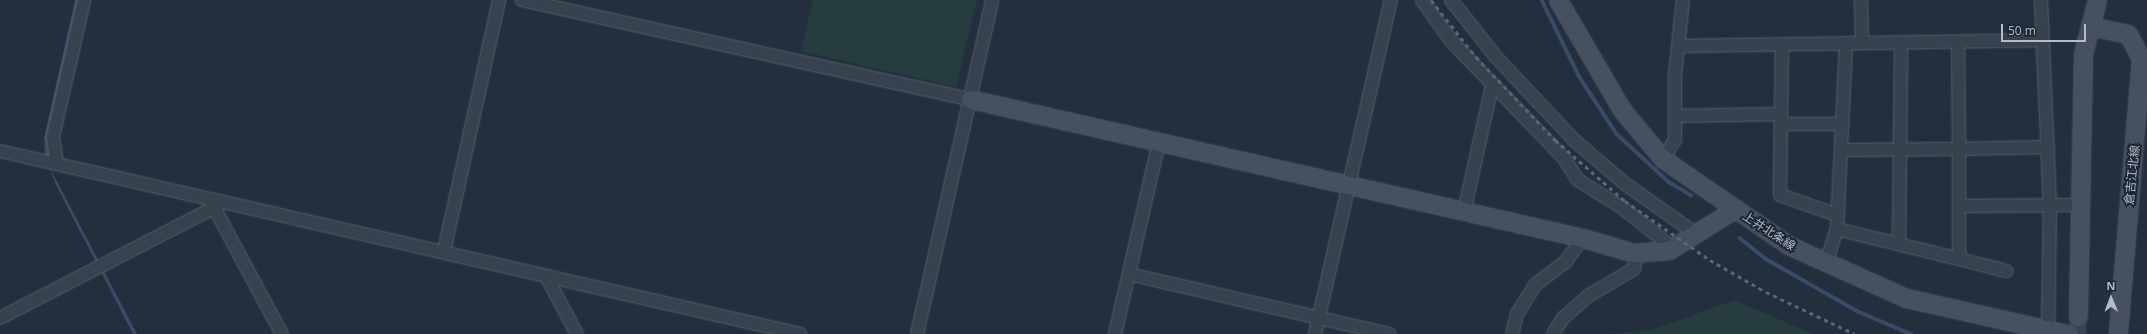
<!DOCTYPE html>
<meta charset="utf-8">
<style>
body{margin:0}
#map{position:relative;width:2147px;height:334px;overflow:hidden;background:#242f3e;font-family:"Open Sans","Noto Sans JP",sans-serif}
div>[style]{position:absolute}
.green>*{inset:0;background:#263c3f}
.water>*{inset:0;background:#394c67}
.stream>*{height:3.5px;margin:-1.75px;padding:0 1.75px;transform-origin:1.75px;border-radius:1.75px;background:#394c67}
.secondary-tunnel>*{height:17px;margin-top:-8.5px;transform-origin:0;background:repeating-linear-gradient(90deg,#3a4453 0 17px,transparent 0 25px)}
.roads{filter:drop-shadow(0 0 1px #565f6c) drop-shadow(0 0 1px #565f6c)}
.street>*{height:12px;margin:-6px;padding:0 6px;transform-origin:6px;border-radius:6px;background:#38414e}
.secondary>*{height:17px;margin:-8.5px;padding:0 8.5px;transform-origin:8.5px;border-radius:8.5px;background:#465061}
.rail>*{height:3px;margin-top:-1.5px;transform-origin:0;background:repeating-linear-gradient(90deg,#5a6575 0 4px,transparent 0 8px)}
span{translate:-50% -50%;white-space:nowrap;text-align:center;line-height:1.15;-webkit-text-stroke:4px #1d2633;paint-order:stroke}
.street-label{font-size:12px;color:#b4bcc9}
.north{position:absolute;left:2091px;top:278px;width:40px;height:40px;-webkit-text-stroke:3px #1d2633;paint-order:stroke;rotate:359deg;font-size:11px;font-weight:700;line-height:16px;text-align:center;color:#b4bcc9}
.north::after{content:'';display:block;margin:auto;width:14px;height:18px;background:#b4bcc9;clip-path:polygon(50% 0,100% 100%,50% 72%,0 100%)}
.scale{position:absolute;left:2001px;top:24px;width:85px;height:18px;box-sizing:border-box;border:2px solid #b4bcc9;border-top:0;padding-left:5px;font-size:12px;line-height:14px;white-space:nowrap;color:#b4bcc9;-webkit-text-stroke:3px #1d2633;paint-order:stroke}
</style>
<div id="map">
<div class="green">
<div style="clip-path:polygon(813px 0,977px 0,956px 87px,801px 51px)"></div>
<div style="clip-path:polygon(1735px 300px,1812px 334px,1608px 334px,1651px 330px)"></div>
</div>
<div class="water">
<div style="clip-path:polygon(75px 0,78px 0,47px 139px,51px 170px,137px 334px,133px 334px,56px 185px,45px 154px,44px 138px)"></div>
</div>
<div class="stream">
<div style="left:1542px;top:0;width:85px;rotate:64deg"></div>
<div style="left:1579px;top:76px;width:69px;rotate:56.8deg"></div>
<div style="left:1617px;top:134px;width:71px;rotate:42.7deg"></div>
<div style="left:1669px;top:182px;width:26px;rotate:31deg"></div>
<div style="left:1740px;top:238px;width:33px;rotate:39deg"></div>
<div style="left:1766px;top:259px;width:105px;rotate:29.7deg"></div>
<div style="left:1857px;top:311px;width:59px;rotate:23.1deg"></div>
</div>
<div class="secondary-tunnel">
<div style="left:2078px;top:334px;width:19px;rotate:-90deg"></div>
</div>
<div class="roads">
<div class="street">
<div style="left:522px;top:0;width:459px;rotate:12.5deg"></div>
<div style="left:1422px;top:0;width:50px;rotate:54.7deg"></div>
<div style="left:1451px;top:41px;width:163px;rotate:46deg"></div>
<div style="left:1564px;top:158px;width:26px;rotate:58deg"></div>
<div style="left:1578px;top:180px;width:54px;rotate:32.2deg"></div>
<div style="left:1624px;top:209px;width:63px;rotate:38.5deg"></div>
<div style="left:1451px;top:0;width:73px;rotate:51.7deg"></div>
<div style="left:1496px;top:57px;width:114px;rotate:46.8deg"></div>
<div style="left:1574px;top:140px;width:66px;rotate:40.7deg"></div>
<div style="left:1624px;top:183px;width:88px;rotate:35.3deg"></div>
<div style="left:1861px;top:0;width:42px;rotate:88.6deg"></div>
<div style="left:2041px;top:0;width:206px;rotate:87.5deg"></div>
<div style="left:2050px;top:206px;width:124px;rotate:90.9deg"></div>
<div style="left:1958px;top:42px;width:107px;rotate:89.5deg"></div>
<div style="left:1959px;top:149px;width:89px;rotate:-1.3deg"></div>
<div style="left:1782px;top:45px;width:150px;rotate:90.8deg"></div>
<div style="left:1780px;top:195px;width:60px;rotate:19.3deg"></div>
<div style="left:1679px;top:46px;width:362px;rotate:-0.9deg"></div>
<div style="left:1675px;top:116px;width:106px;rotate:-1.1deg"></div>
<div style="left:1781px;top:124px;width:62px"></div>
<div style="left:0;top:151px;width:821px;rotate:12.88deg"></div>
<div style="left:1663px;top:159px;width:22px;rotate:-58deg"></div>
<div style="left:1675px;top:140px;width:65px;rotate:-90deg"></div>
<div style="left:1675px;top:75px;width:75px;rotate:-83.9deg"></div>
<div style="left:57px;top:163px;width:26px;rotate:-99deg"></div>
<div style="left:53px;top:137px;width:140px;rotate:-77.2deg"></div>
<div style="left:216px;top:200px;width:13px;rotate:86deg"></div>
<div style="left:217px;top:213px;width:137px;rotate:61.8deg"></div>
<div style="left:1959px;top:206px;width:120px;rotate:-0.5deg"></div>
<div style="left:1464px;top:212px;width:129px;rotate:-77.5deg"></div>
<div style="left:1837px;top:229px;width:126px;rotate:13.8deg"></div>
<div style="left:1959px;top:259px;width:110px;rotate:-90deg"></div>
<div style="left:1959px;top:149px;width:116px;rotate:179.5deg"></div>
<div style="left:1899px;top:243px;width:200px;rotate:-89.4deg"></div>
<div style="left:444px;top:251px;width:257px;rotate:-77.6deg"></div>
<div style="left:1959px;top:259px;width:49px;rotate:14.3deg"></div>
<div style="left:1826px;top:264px;width:37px;rotate:-73deg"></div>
<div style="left:1837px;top:229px;width:186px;rotate:-87.2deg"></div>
<div style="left:1129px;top:274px;width:267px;rotate:13deg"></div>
<div style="left:546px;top:276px;width:66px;rotate:61.9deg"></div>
<div style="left:0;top:318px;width:237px;rotate:-27.3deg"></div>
<div style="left:211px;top:209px;width:10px;rotate:-61deg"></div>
<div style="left:917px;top:334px;width:342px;rotate:-77.3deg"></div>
<div style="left:1115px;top:334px;width:197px;rotate:-77.1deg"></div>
<div style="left:1315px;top:334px;width:343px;rotate:-77.2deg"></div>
<div style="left:1512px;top:334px;width:21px;rotate:-76deg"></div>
<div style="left:1517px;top:314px;width:36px;rotate:-58deg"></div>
<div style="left:1536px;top:284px;width:38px;rotate:-37deg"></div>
<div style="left:1566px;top:261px;width:29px;rotate:-54deg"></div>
<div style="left:1553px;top:334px;width:19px;rotate:-58deg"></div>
<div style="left:1563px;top:318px;width:33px;rotate:-41deg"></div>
<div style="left:1588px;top:296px;width:53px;rotate:-30.4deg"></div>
<div style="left:1634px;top:269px;width:16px;rotate:-83deg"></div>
</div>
<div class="secondary">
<div style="left:1558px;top:0;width:127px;rotate:59.8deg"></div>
<div style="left:1622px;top:110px;width:64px;rotate:50.1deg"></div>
<div style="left:1663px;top:159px;width:152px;rotate:34.5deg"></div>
<div style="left:1788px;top:245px;width:129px;rotate:24.2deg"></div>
<div style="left:1906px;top:298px;width:165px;rotate:12.6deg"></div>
<div style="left:2090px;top:26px;width:39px;rotate:12deg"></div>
<div style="left:2128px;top:34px;width:27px;rotate:62deg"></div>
<div style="left:2141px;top:58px;width:277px;rotate:94.8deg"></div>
<div style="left:970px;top:99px;width:629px;rotate:12.78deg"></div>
<div style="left:1583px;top:238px;width:53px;rotate:16.4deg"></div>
<div style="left:1634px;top:253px;width:35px;rotate:-5deg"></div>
<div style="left:1669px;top:250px;width:78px;rotate:-31.8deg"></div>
<div style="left:2078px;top:315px;width:261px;rotate:-88.9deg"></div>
<div style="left:2083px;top:54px;width:56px;rotate:-75.5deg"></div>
</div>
</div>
<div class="rail">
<div style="left:1431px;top:0;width:73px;rotate:51.7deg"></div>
<div style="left:1476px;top:57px;width:115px;rotate:46.4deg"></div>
<div style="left:1555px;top:140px;width:93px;rotate:41.1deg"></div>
<div style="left:1625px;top:201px;width:103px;rotate:34.8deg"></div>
<div style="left:1710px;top:260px;width:64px;rotate:29.7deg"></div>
<div style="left:1766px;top:292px;width:98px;rotate:25.3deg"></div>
</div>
<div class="street-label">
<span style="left:2132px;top:175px;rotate:-84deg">倉吉江北線</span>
<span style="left:1769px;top:231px;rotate:33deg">上井北条線</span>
</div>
<div class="north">N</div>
<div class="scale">50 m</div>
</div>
